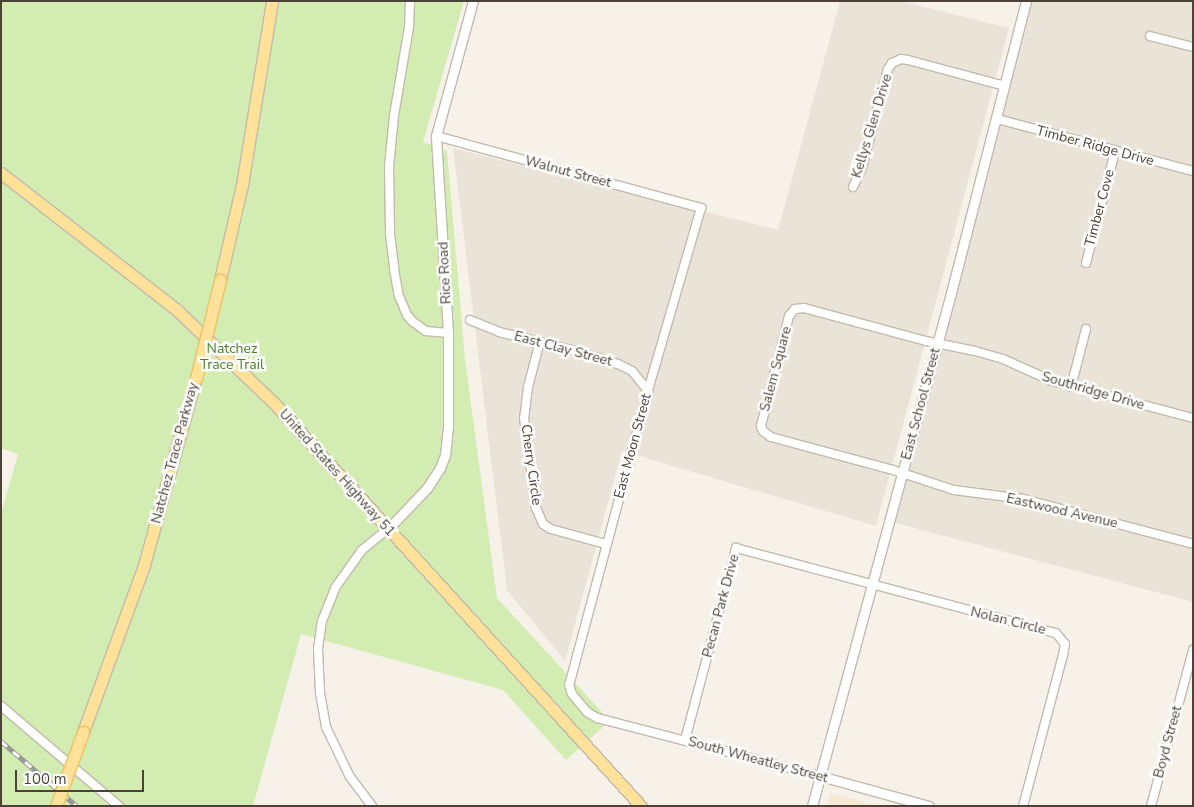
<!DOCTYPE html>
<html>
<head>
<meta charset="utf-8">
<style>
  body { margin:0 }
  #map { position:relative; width:1194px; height:807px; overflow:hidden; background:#f6f2ea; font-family:"Nunito Sans",sans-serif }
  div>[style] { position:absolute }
  .residential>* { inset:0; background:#eae4d8 }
  .commercial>* { inset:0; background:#f8e9d4 }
  .green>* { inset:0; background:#d2ecb1 }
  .roads { filter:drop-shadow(1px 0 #c2baab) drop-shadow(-1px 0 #c2baab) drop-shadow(0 1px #c2baab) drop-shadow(0 -1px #c2baab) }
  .minor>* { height:8px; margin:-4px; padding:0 4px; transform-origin:4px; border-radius:4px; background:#fff }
  .tertiary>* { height:9px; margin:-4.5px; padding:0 4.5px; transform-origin:4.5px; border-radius:4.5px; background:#fff }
  .primary>* { height:11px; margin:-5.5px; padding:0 5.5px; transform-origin:5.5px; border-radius:5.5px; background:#ffe19a }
  .rail>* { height:4.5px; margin-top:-2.25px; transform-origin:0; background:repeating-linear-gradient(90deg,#fff 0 8px,#999 0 16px); box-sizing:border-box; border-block:1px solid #999 }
  .bridges { filter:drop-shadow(1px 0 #ecc162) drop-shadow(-1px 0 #ecc162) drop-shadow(0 1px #ecc162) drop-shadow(0 -1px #ecc162) }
  .primary-bridge>* { height:11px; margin:-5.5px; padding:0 5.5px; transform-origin:5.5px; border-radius:5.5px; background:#ffe19a }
  span { translate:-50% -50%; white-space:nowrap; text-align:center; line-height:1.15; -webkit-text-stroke:5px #fff; paint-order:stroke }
  .street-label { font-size:14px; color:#4b4337 }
  .park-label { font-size:14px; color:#498125 }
  .frame { position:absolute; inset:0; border:2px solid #4b4337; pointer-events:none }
  .scale { position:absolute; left:15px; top:770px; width:129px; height:22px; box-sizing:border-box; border:2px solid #4b4337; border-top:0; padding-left:6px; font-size:15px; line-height:18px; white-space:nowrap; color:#4b4337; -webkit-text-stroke:4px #fff; paint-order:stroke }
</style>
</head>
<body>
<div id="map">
  <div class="residential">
    <div style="clip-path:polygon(840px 1px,900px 1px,1009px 28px,876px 526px,622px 451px,565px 661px,507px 590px,453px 148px,778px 230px)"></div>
    <div style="clip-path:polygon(1028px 1px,1193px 1px,1193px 602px,892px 522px)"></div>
  </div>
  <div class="commercial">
    <div style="clip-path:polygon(831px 793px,879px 806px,827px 806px)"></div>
  </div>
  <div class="green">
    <div style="clip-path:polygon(1px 1px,464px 1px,423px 142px,447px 151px,465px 359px,497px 598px,610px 721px,566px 760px,503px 690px,301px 634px,253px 806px,1px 806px,1px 514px,18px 454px,1px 448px)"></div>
  </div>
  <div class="roads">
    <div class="minor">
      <div style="left:410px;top:1px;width:26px;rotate:92deg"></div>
      <div style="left:409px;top:27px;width:90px;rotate:99.6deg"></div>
      <div style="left:394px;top:116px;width:51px;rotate:95.6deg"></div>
      <div style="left:389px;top:167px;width:67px;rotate:89.1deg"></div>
      <div style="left:390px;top:234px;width:35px;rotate:83deg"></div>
      <div style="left:394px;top:269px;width:27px;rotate:80deg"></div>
      <div style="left:399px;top:296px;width:21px;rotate:67deg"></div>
      <div style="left:407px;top:315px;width:8px;rotate:50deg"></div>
      <div style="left:412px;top:321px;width:17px;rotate:36deg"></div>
      <div style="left:426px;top:331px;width:22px;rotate:5deg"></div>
      <div style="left:1150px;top:36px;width:44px;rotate:14.3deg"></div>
      <div style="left:997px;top:119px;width:203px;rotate:14.9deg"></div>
      <div style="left:436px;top:136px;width:275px;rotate:15.2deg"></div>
      <div style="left:701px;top:208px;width:191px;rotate:106.2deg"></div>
      <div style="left:648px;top:391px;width:304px;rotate:105deg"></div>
      <div style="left:569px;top:685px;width:9px;rotate:72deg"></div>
      <div style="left:572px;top:694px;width:23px;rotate:50deg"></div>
      <div style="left:587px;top:712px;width:12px;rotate:31deg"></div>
      <div style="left:597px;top:718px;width:230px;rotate:14.6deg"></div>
      <div style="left:853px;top:187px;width:21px;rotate:-65deg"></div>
      <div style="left:862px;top:168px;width:102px;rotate:-75.3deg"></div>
      <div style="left:888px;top:69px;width:7px;rotate:-56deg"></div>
      <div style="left:892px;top:63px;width:10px;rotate:-24deg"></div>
      <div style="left:901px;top:59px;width:7px;rotate:8deg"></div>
      <div style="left:908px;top:60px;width:100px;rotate:15deg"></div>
      <div style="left:1086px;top:263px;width:115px;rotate:-75.4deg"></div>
      <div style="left:470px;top:320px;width:31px;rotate:22deg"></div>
      <div style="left:499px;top:332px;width:88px;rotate:13.9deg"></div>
      <div style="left:584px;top:353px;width:36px;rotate:18deg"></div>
      <div style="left:618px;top:364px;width:16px;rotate:27deg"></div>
      <div style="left:632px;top:371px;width:26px;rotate:51deg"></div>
      <div style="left:540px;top:341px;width:48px;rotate:104.6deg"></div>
      <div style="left:528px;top:387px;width:31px;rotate:97deg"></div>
      <div style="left:524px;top:418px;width:91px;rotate:82.4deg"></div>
      <div style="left:536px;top:508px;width:17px;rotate:66deg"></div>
      <div style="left:543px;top:524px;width:9px;rotate:32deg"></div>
      <div style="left:551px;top:529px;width:57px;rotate:15.3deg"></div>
      <div style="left:1071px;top:387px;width:60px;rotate:-75.5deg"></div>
      <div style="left:1193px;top:418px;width:146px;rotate:-165.3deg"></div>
      <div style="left:1052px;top:381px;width:54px;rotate:-155.8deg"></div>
      <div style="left:1003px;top:359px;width:29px;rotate:-164deg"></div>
      <div style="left:975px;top:351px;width:50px;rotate:-168.5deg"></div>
      <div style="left:926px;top:341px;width:126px;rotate:-164.9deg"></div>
      <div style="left:804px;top:308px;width:9px;rotate:174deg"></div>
      <div style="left:795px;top:309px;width:9px;rotate:131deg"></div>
      <div style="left:789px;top:316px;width:114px;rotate:104.3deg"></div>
      <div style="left:761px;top:426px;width:5px;rotate:68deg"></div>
      <div style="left:763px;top:431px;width:10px;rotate:37deg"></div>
      <div style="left:771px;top:437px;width:126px;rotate:15.1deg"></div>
      <div style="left:893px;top:470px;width:64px;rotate:18.2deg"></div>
      <div style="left:954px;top:490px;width:70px;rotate:7.4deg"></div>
      <div style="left:1023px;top:499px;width:176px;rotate:14.8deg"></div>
      <div style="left:1px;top:706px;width:155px;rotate:40.3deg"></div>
      <div style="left:685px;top:740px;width:199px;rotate:-75.1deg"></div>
      <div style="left:736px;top:548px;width:331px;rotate:14.9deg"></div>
      <div style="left:1056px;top:633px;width:14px;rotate:51deg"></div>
      <div style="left:1065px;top:644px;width:11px;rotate:100deg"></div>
      <div style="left:1063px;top:655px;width:156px;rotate:104.8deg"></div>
      <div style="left:372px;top:806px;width:36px;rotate:-127deg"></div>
      <div style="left:350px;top:777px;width:55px;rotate:-115.6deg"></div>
      <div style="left:326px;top:727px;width:35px;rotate:-100deg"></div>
      <div style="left:320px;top:693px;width:44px;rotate:-92.6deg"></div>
      <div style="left:318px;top:649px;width:28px;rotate:-82deg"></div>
      <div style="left:322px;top:621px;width:35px;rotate:-68deg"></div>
      <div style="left:335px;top:588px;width:47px;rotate:-54.6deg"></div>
      <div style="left:362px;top:550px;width:33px;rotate:-39deg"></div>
      <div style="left:1151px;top:806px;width:162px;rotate:-74.9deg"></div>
    </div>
    <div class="tertiary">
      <div style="left:388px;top:529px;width:57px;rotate:-46.4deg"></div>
      <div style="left:427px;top:488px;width:24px;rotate:-57deg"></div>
      <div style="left:440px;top:468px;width:14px;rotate:-69deg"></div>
      <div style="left:445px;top:455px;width:30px;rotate:-84deg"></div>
      <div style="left:448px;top:425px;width:92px;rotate:-90deg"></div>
      <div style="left:448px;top:333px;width:197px;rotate:-93.5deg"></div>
      <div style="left:436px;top:136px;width:140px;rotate:-74.7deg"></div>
      <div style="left:820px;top:776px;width:113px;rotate:15.4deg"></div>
      <div style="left:812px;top:806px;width:531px;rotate:-74.84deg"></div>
      <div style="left:951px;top:293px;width:301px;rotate:-75.6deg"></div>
    </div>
    <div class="primary">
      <div style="left:1px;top:173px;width:224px;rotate:37.9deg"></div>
      <div style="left:178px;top:311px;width:133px;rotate:43.8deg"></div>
      <div style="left:274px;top:403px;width:545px;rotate:47.68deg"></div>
      <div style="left:220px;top:280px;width:98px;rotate:-77deg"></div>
      <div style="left:242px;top:185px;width:186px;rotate:-80.7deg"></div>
      <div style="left:83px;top:732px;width:178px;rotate:-69.9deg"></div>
      <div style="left:144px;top:565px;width:194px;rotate:-74.5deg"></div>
    </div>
  </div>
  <div class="rail">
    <div style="left:1px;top:741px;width:100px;rotate:40.5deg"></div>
  </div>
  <div class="bridges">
    <div class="primary-bridge">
      <div style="left:196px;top:378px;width:101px;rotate:-76.2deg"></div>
      <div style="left:56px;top:806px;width:79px;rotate:-70deg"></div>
    </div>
  </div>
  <div class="street-label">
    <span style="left:872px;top:126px;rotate:-73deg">Kellys Glen Drive</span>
    <span style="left:1095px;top:146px;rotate:15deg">Timber Ridge Drive</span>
    <span style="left:568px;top:172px;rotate:15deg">Walnut Street</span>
    <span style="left:1100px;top:208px;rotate:-75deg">Timber Cove</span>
    <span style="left:445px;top:273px;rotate:-93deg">Rice Road</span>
    <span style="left:563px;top:349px;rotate:15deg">East Clay Street</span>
    <span style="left:776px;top:369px;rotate:-75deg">Salem Square</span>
    <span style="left:1093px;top:391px;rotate:16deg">Southridge Drive</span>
    <span style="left:921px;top:404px;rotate:-75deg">East School Street</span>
    <span style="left:633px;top:446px;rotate:-75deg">East Moon Street</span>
    <span style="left:175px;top:453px;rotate:-75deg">Natchez Trace Parkway</span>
    <span style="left:531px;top:465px;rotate:82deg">Cherry Circle</span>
    <span style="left:337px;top:473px;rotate:48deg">United States Highway 51</span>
    <span style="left:1062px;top:511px;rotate:13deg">Eastwood Avenue</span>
    <span style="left:721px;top:606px;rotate:-75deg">Pecan Park Drive</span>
    <span style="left:1008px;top:621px;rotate:14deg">Nolan Circle</span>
    <span style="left:1168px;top:742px;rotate:-75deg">Boyd Street</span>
    <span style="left:758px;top:760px;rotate:15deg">South Wheatley Street</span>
  </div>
  <div class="park-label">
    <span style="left:232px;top:357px">Natchez<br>Trace Trail</span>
  </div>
  <div class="frame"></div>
  <div class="scale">100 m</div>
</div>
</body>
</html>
